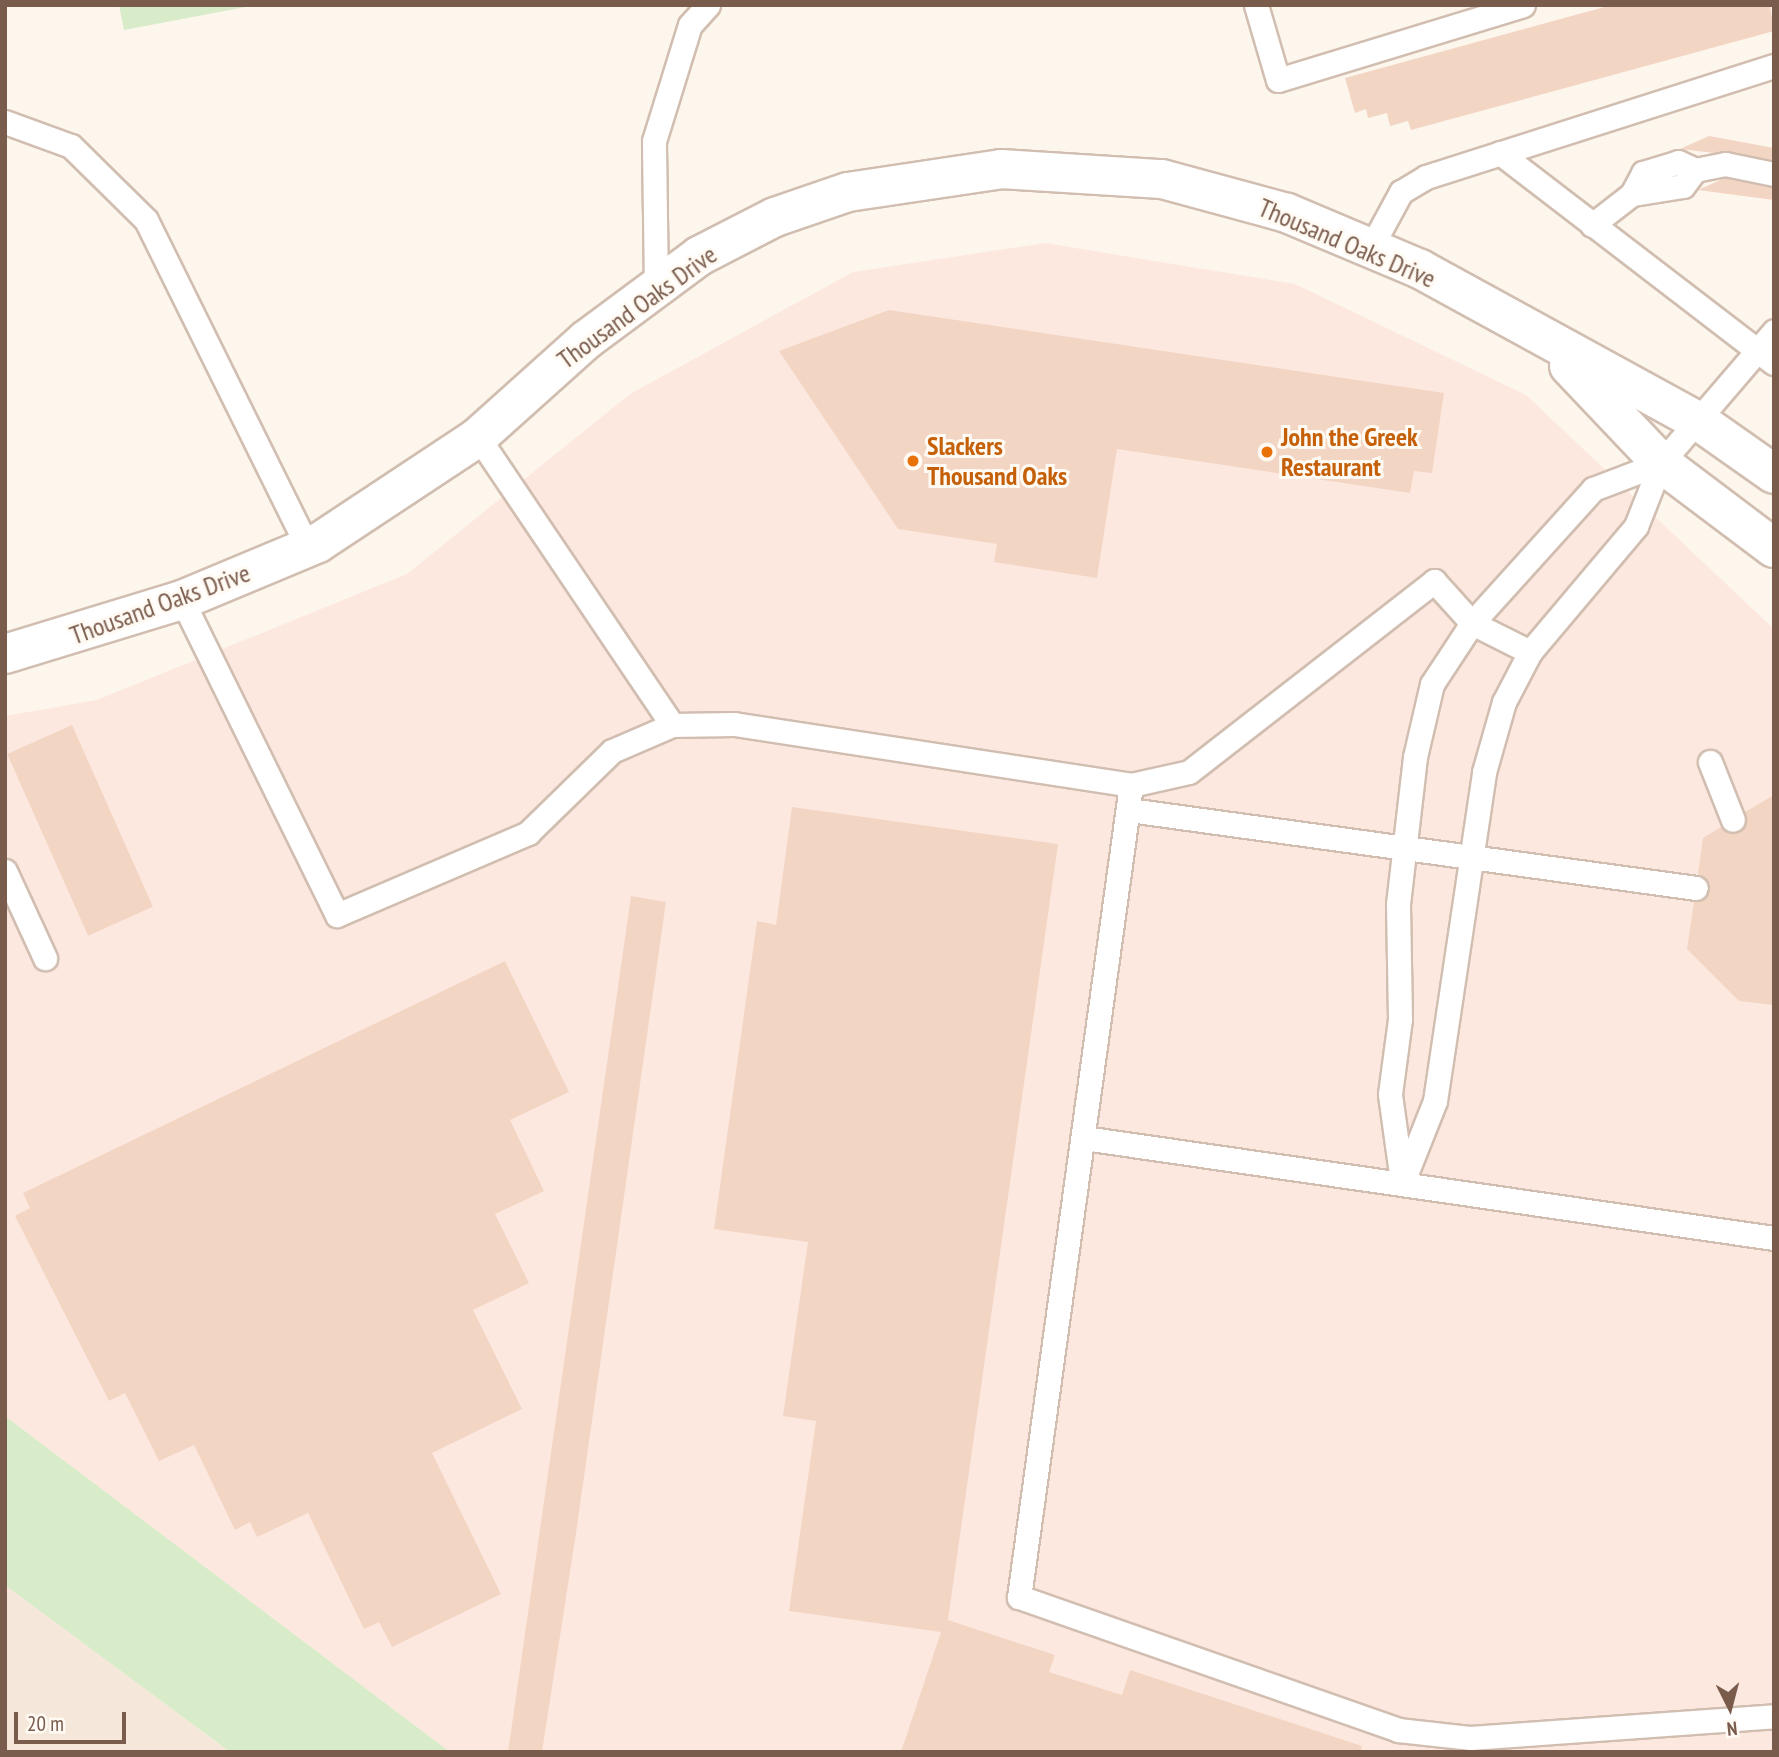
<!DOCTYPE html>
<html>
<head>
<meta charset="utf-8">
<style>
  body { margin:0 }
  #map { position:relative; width:1779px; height:1757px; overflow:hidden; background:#fdf6ec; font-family:"PT Sans Narrow",sans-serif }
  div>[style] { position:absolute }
  .residential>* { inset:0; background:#f5e8da }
  .commercial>* { inset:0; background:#fde8e0 }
  .green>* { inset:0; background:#d8ecc9 }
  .building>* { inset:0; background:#f3d5c3; transform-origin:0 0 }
  .roads { filter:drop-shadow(2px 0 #d1beb0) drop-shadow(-2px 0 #d1beb0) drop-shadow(0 2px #d1beb0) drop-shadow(0 -2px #d1beb0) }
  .service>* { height:23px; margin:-11.5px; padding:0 11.5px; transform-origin:11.5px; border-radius:11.5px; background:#fff }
  .secondary>* { height:38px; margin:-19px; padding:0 19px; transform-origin:19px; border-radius:19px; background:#fff }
  .dots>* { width:19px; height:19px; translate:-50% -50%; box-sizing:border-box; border:4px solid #fffaf3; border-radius:50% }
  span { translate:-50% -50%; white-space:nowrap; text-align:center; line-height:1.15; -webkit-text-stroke:6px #fffaf3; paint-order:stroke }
  .street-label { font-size:26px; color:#7a5c4d }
  .food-label { font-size:26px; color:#c56008; font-weight:700 }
  .left { translate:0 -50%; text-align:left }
  .frame { position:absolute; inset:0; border:7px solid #7a5c4d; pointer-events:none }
  .north { position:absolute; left:1695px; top:1673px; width:70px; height:70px; -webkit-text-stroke:5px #fffaf3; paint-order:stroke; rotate:174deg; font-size:19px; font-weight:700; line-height:28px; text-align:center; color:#7a5c4d }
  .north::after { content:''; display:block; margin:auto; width:24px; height:32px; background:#7a5c4d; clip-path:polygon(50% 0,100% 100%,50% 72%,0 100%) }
  .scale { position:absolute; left:14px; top:1712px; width:112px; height:32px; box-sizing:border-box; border:4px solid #7a5c4d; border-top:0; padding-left:9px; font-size:21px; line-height:24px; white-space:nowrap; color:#7a5c4d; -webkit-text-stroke:5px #fffaf3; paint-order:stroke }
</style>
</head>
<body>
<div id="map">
  <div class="residential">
    <div style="clip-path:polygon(5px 1585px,230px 1752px,5px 1752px)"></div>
  </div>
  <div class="commercial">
    <div style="clip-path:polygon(1045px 243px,1295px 284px,1526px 395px,1774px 629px,1774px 1752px,450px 1752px,5px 1416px,5px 716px,97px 700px,407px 574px,630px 394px,853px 272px)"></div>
  </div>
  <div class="green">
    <div style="clip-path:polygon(119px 5px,256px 5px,124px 30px)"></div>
    <div style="clip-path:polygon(5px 1416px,450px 1752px,230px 1752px,5px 1585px)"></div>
  </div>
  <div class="building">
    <div style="clip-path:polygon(1612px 5px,1770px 5px,1774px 31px,1411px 130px,1408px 121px,1390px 126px,1387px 113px,1368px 118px,1366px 109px,1355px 113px,1345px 78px)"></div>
    <div style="clip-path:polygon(1709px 136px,1774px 148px,1774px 160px,1680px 149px)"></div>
    <div style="clip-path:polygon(1725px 178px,1774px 188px,1774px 200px,1698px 190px)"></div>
    <div style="clip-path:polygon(889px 310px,1444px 393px,1432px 473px,1414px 471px,1410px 493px,1117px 449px,1097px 578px,994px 562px,997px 544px,898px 529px,779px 351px)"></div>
    <div style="left:72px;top:725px;width:199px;height:71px;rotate:66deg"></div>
    <div style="clip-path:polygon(1774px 795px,1774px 1005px,1739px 1001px,1687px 949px,1694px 902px,1710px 889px,1698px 874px,1703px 838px,1721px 827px,1739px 833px,1745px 812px)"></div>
    <div style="clip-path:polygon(792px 807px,1058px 844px,948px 1620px,1055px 1655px,1049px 1672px,1122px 1695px,1130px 1670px,1362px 1746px,1361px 1752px,901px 1752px,941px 1632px,789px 1611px,816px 1421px,783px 1416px,808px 1242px,714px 1229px,757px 921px,776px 925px)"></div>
    <div style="clip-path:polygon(631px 896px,666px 902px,576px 1533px,542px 1752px,508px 1752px)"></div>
    <div style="clip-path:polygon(505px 961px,569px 1092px,510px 1120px,544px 1191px,495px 1214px,529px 1283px,473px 1310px,522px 1409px,432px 1453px,501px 1594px,392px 1647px,379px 1622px,364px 1629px,308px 1513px,257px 1537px,250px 1522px,235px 1530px,194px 1445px,159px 1461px,125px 1393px,109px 1401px,15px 1216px,30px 1208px,23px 1193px)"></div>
  </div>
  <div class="roads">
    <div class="service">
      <div style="left:1256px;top:5px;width:78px;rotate:73.7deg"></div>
      <div style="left:1278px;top:80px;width:256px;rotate:-17deg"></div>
      <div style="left:5px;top:122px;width:70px;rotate:20deg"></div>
      <div style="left:71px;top:146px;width:105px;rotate:44.6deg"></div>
      <div style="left:146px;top:220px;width:366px;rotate:63.7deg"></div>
      <div style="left:1500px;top:153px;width:345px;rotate:37.5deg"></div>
      <div style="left:1695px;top:170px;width:31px;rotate:-11deg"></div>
      <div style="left:1725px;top:164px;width:50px;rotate:11.5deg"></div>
      <div style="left:1592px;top:225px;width:51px;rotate:-37.8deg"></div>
      <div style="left:1632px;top:194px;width:24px;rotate:-62deg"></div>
      <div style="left:1643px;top:173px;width:37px;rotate:-17deg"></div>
      <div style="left:1678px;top:162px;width:19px;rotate:25deg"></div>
      <div style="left:1695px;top:170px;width:20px;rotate:127deg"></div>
      <div style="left:1683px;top:186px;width:52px;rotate:171.1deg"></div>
      <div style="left:1370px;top:249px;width:65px;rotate:-61.5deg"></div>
      <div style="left:1401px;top:192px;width:29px;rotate:-31deg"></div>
      <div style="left:1426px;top:177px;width:365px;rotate:-17.7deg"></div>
      <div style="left:656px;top:288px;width:147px;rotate:-90.8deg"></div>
      <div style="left:654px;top:141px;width:121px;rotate:-72.8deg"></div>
      <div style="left:690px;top:25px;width:27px;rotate:-48deg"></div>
      <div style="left:478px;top:437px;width:347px;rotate:56deg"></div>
      <div style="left:182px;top:600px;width:351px;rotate:63.8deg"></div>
      <div style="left:337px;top:915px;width:208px;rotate:-23.2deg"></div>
      <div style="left:528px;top:833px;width:117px;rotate:-44.3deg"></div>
      <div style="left:612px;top:751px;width:65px;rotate:-23.4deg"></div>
      <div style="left:672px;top:725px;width:62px;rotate:-0.9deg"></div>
      <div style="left:734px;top:724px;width:402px;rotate:8.7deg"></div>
      <div style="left:1131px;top:785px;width:59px;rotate:-12.6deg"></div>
      <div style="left:1189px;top:772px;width:311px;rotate:-37.9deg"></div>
      <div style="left:1434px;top:581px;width:57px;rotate:47.9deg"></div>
      <div style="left:1472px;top:623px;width:65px;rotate:26.6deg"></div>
      <div style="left:1710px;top:762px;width:62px;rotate:68.4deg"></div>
      <div style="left:1131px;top:785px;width:820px;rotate:97.85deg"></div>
      <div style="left:1019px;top:1597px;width:402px;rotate:19.3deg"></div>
      <div style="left:1398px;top:1730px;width:72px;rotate:6.3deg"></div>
      <div style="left:1470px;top:1738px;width:305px;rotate:-4.1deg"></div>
      <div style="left:1129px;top:810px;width:572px;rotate:7.83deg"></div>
      <div style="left:5px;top:871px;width:96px;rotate:65.3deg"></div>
      <div style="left:1084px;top:1138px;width:697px;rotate:8.25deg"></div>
      <div style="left:1402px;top:1181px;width:88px;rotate:-97.9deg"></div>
      <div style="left:1390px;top:1094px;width:76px;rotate:-82.4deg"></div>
      <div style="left:1400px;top:1019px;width:115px;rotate:-91deg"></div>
      <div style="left:1398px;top:904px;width:148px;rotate:-83.4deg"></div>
      <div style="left:1415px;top:757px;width:75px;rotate:-76.9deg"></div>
      <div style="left:1432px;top:684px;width:73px;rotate:-56.7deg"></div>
      <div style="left:1472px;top:623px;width:181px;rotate:-47.9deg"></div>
      <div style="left:1593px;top:489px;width:73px;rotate:-20.9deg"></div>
      <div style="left:1402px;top:1184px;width:89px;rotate:-68.3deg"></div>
      <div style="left:1435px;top:1101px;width:333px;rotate:-81.5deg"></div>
      <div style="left:1484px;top:772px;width:73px;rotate:-74.1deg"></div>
      <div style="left:1504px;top:702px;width:56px;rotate:-62.5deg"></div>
      <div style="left:1530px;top:652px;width:165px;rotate:-49.9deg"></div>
      <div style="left:1636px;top:526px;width:68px;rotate:-68.4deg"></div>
      <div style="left:1661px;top:463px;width:174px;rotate:-49.4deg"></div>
    </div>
    <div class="secondary">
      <div style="left:1569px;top:366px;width:134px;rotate:46.5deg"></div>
      <div style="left:1661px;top:463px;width:141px;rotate:37deg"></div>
      <div style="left:5px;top:654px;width:185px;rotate:-17deg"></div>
      <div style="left:182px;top:600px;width:147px;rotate:-22.7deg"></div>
      <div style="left:318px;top:543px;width:192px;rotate:-33.5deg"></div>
      <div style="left:478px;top:437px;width:145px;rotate:-41.9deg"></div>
      <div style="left:586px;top:340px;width:141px;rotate:-36.6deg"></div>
      <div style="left:699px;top:256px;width:85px;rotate:-27.2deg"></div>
      <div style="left:775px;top:217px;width:77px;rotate:-18.9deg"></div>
      <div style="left:848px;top:192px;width:155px;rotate:-8.5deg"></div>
      <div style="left:1001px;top:169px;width:161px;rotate:3.6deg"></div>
      <div style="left:1162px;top:179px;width:130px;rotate:15.2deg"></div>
      <div style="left:1287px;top:213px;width:144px;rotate:22.8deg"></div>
      <div style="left:1420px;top:269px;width:319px;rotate:28.7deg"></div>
      <div style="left:1700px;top:422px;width:90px;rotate:35.1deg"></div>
    </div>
  </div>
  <div class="dots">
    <div style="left:1267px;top:452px;background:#e8710a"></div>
    <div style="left:913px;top:461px;background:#e8710a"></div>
  </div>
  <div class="street-label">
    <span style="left:1347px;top:243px;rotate:23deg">Thousand Oaks Drive</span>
    <span style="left:637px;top:307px;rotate:-36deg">Thousand Oaks Drive</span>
    <span style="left:160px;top:604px;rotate:-20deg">Thousand Oaks Drive</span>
  </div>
  <div class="food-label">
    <span class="left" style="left:1281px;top:452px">John the Greek<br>Restaurant</span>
    <span class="left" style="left:927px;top:461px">Slackers<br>Thousand Oaks</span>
  </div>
  <div class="frame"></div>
  <div class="north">N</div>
  <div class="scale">20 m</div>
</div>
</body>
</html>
